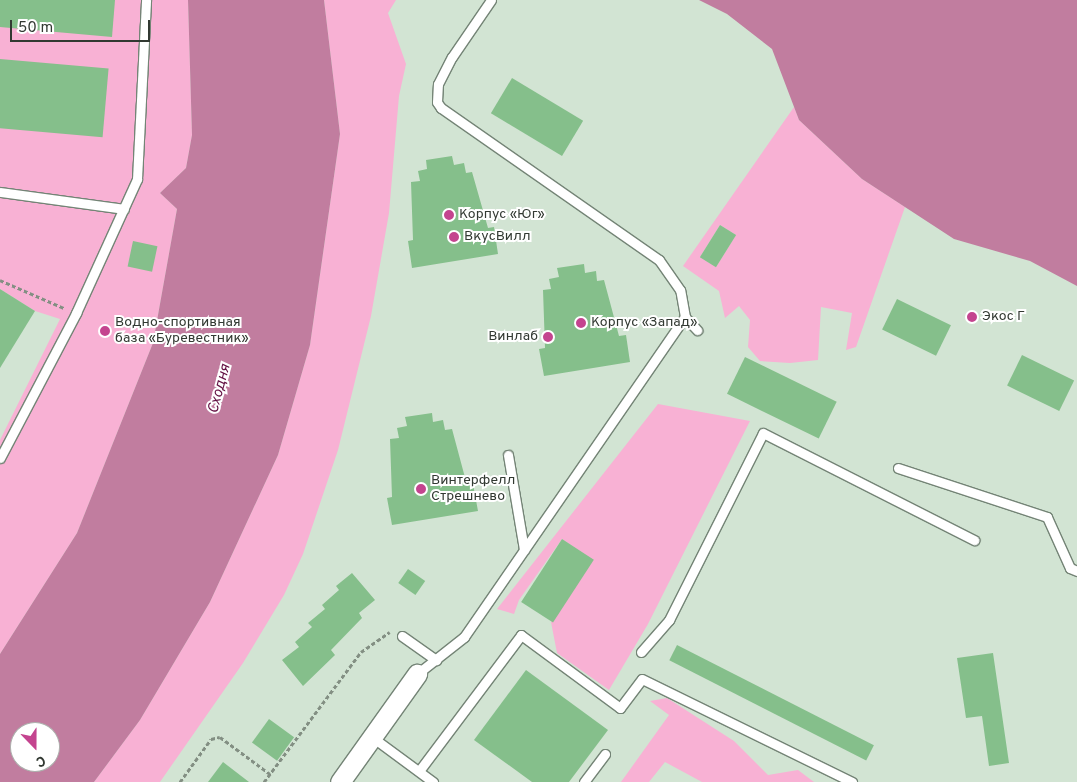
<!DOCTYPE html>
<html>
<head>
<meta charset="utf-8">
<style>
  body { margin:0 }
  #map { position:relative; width:1077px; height:782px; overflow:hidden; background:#d2e4d3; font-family:Overpass,sans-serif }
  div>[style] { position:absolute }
  .green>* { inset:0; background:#f8b1d4 }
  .water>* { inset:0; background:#c17d9f }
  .building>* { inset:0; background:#85bf8b; transform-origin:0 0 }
  .path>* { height:3px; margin-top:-1.5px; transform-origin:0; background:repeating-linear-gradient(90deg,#838f83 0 4px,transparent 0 6.5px) }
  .roads { filter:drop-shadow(1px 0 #748476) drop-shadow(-1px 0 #748476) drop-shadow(0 1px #748476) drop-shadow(0 -1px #748476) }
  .lane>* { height:9px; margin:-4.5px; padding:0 4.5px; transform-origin:4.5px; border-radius:4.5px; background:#fff }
  .street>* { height:19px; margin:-9.5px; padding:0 9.5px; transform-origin:9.5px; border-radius:9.5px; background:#fff }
  .dots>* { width:14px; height:14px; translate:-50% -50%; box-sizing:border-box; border:2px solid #fff; border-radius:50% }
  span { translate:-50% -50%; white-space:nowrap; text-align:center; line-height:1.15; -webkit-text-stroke:4px #fff; paint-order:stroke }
  .poi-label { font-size:14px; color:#323932 }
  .left { translate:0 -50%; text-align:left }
  .right { translate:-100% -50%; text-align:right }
  .water-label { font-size:15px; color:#641244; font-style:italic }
  .north { position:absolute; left:10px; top:722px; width:50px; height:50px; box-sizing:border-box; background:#fff; border:1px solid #adb0ad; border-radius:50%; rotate:158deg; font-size:14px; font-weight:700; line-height:20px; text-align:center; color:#323932 }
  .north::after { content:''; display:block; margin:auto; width:18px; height:22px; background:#c4448f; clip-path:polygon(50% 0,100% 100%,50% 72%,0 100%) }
  .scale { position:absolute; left:10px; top:20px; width:140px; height:22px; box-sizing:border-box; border:2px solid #323932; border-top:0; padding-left:6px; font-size:15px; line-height:18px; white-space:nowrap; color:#323932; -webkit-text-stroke:4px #fff; paint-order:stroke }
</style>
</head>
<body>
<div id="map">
  <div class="green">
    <div style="clip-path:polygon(0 0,188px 0,192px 135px,186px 168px,160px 193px,177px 209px,153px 343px,77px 533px,0 654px,0 440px,60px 319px,35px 311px,0 289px)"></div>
    <div style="clip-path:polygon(324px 0,396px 0,388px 13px,406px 64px,399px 96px,389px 213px,371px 316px,338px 450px,303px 554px,284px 595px,243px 663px,160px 782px,94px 782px,140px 720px,210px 602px,278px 455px,310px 345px,340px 134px)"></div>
    <div style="clip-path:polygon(evenodd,794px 107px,799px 120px,862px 179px,905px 207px,856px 347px,846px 350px,852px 313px,821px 307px,818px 360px,790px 363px,760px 361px,748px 347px,750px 320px,739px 306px,725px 318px,719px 291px,683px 266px,794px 107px,720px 225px,736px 235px,716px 267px,700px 257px,720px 225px)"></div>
    <div style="clip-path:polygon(658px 404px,750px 421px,648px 624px,609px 690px,557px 653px,551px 622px,593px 560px,562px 539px,519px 600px,514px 614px,497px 609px)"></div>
    <div style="clip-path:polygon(667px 698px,734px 741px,768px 775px,798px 770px,814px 782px,702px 782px,665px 762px,649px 782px,621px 782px,669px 715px,650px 701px)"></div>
  </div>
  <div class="water">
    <div style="clip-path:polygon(evenodd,188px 0,324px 0,340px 134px,310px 345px,278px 455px,210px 602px,140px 720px,94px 782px,0 782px,0 654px,77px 533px,153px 343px,177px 209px,160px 193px,186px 168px,192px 135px,188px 0,20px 732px,50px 732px,50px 762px,20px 762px,20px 732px)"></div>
    <div style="clip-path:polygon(699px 0,1077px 0,1077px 286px,1030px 261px,954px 239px,862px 179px,799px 120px,772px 49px,727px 14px)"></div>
  </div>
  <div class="building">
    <div style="clip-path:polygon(0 0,115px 0,112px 37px,0 27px)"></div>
    <div style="left:0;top:59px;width:109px;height:69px;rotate:5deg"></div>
    <div style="left:512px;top:78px;width:83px;height:41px;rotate:31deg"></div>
    <div style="clip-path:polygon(452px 156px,454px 165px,464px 163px,466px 173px,472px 172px,488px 228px,494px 227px,498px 254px,412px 268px,408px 241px,413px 240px,411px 182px,420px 181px,418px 171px,427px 169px,426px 160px)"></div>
    <div style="left:720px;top:225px;width:19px;height:38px;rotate:32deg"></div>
    <div style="left:133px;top:241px;width:25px;height:26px;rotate:12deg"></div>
    <div style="clip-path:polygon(584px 264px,585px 273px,596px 271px,597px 281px,604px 280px,619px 336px,626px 335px,630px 362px,544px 376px,539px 349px,545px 348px,543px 290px,551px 289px,549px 279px,559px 277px,557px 268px)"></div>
    <div style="clip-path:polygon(0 289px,35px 311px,0 368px)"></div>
    <div style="left:897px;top:299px;width:60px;height:34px;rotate:26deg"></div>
    <div style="left:1022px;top:355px;width:58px;height:34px;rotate:26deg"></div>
    <div style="left:745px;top:357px;width:102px;height:41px;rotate:26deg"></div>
    <div style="clip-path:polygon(432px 413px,433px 422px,443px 420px,445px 430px,452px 429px,467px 485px,473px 484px,478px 511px,392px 525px,387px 498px,392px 497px,390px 439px,399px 438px,397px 428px,407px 426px,405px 417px)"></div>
    <div style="left:562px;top:539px;width:38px;height:75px;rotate:33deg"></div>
    <div style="left:408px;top:569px;width:21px;height:17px;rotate:35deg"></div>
    <div style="clip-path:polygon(352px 573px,375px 600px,359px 613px,362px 618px,331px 650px,335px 655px,303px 686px,282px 660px,299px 647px,295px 642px,312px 627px,308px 623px,325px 609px,322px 605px,339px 590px,336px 586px)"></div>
    <div style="left:677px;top:645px;width:221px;height:17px;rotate:27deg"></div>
    <div style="clip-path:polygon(993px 653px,1009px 763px,989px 766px,982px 716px,966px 718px,957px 658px)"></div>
    <div style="clip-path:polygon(526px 670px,608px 730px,569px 782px,532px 782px,474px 740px)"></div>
    <div style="left:269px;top:719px;width:31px;height:29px;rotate:36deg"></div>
    <div style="clip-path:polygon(223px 762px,249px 782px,208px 782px)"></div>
  </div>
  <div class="path">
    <div style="left:0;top:280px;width:70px;rotate:23.6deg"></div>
    <div style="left:180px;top:782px;width:53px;rotate:-54.2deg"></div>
    <div style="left:211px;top:739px;width:9px;rotate:-13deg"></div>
    <div style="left:220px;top:737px;width:62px;rotate:36.5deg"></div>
    <div style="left:264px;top:782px;width:162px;rotate:-53.3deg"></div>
    <div style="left:361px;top:652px;width:35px;rotate:-35deg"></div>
  </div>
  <div class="roads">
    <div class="lane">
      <div style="left:0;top:192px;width:125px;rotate:7.8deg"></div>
      <div style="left:685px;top:317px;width:18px;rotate:47deg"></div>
      <div style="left:508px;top:455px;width:96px;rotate:80.4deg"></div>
      <div style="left:0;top:458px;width:164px;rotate:-62.3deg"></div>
      <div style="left:76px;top:313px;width:147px;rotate:-65.5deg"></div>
      <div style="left:137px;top:179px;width:179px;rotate:-87.1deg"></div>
      <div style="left:898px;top:468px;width:157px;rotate:18.2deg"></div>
      <div style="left:1047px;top:517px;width:56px;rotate:65.7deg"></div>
      <div style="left:1070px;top:568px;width:8px;rotate:23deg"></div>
      <div style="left:402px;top:636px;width:42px;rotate:35.2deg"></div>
      <div style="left:641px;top:652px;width:43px;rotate:-48.8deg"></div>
      <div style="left:669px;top:620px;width:209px;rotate:-63.3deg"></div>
      <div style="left:763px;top:433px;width:237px;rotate:26.9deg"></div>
      <div style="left:417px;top:674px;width:60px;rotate:-38.2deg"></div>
      <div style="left:464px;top:637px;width:389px;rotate:-55.4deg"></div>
      <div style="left:685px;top:317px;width:27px;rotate:-100deg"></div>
      <div style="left:680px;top:290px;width:37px;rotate:-125deg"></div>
      <div style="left:659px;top:260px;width:266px;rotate:-145.1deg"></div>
      <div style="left:441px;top:108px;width:7px;rotate:-124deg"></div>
      <div style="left:437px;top:102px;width:18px;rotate:-87deg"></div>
      <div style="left:438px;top:84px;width:30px;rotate:-63deg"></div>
      <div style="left:452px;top:57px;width:69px;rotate:-55.6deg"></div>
      <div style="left:372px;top:737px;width:76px;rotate:36.4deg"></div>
      <div style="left:419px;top:771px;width:170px;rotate:-53.1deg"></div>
      <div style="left:521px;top:635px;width:123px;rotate:36.4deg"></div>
      <div style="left:620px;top:708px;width:36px;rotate:-53deg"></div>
      <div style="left:642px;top:679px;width:234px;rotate:26.1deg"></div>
      <div style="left:584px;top:782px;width:35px;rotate:-53deg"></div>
    </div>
    <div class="street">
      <div style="left:340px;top:782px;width:133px;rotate:-54.5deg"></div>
    </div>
  </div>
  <div class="dots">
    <div style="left:449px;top:215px;background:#c4448f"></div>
    <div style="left:454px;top:237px;background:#c4448f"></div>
    <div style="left:972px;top:317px;background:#c4448f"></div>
    <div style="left:581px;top:323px;background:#c4448f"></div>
    <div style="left:105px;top:331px;background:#c4448f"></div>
    <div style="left:548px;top:337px;background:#c4448f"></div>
    <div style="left:421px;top:489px;background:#c4448f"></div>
  </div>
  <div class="poi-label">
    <span class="left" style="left:459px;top:215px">Корпус «Юг»</span>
    <span class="left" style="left:464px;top:237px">ВкусВилл</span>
    <span class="left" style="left:982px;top:317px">Экос Г</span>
    <span class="left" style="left:115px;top:331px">Водно-спортивная<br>база «Буревестник»</span>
    <span class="left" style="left:591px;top:323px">Корпус «Запад»</span>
    <span class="right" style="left:538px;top:337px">Винлаб</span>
    <span class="left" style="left:431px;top:489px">Винтерфелл<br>Стрешнево</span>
  </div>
  <div class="water-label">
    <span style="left:220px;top:389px;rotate:-75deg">Сходня</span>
  </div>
  <div class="north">С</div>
  <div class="scale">50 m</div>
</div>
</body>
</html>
